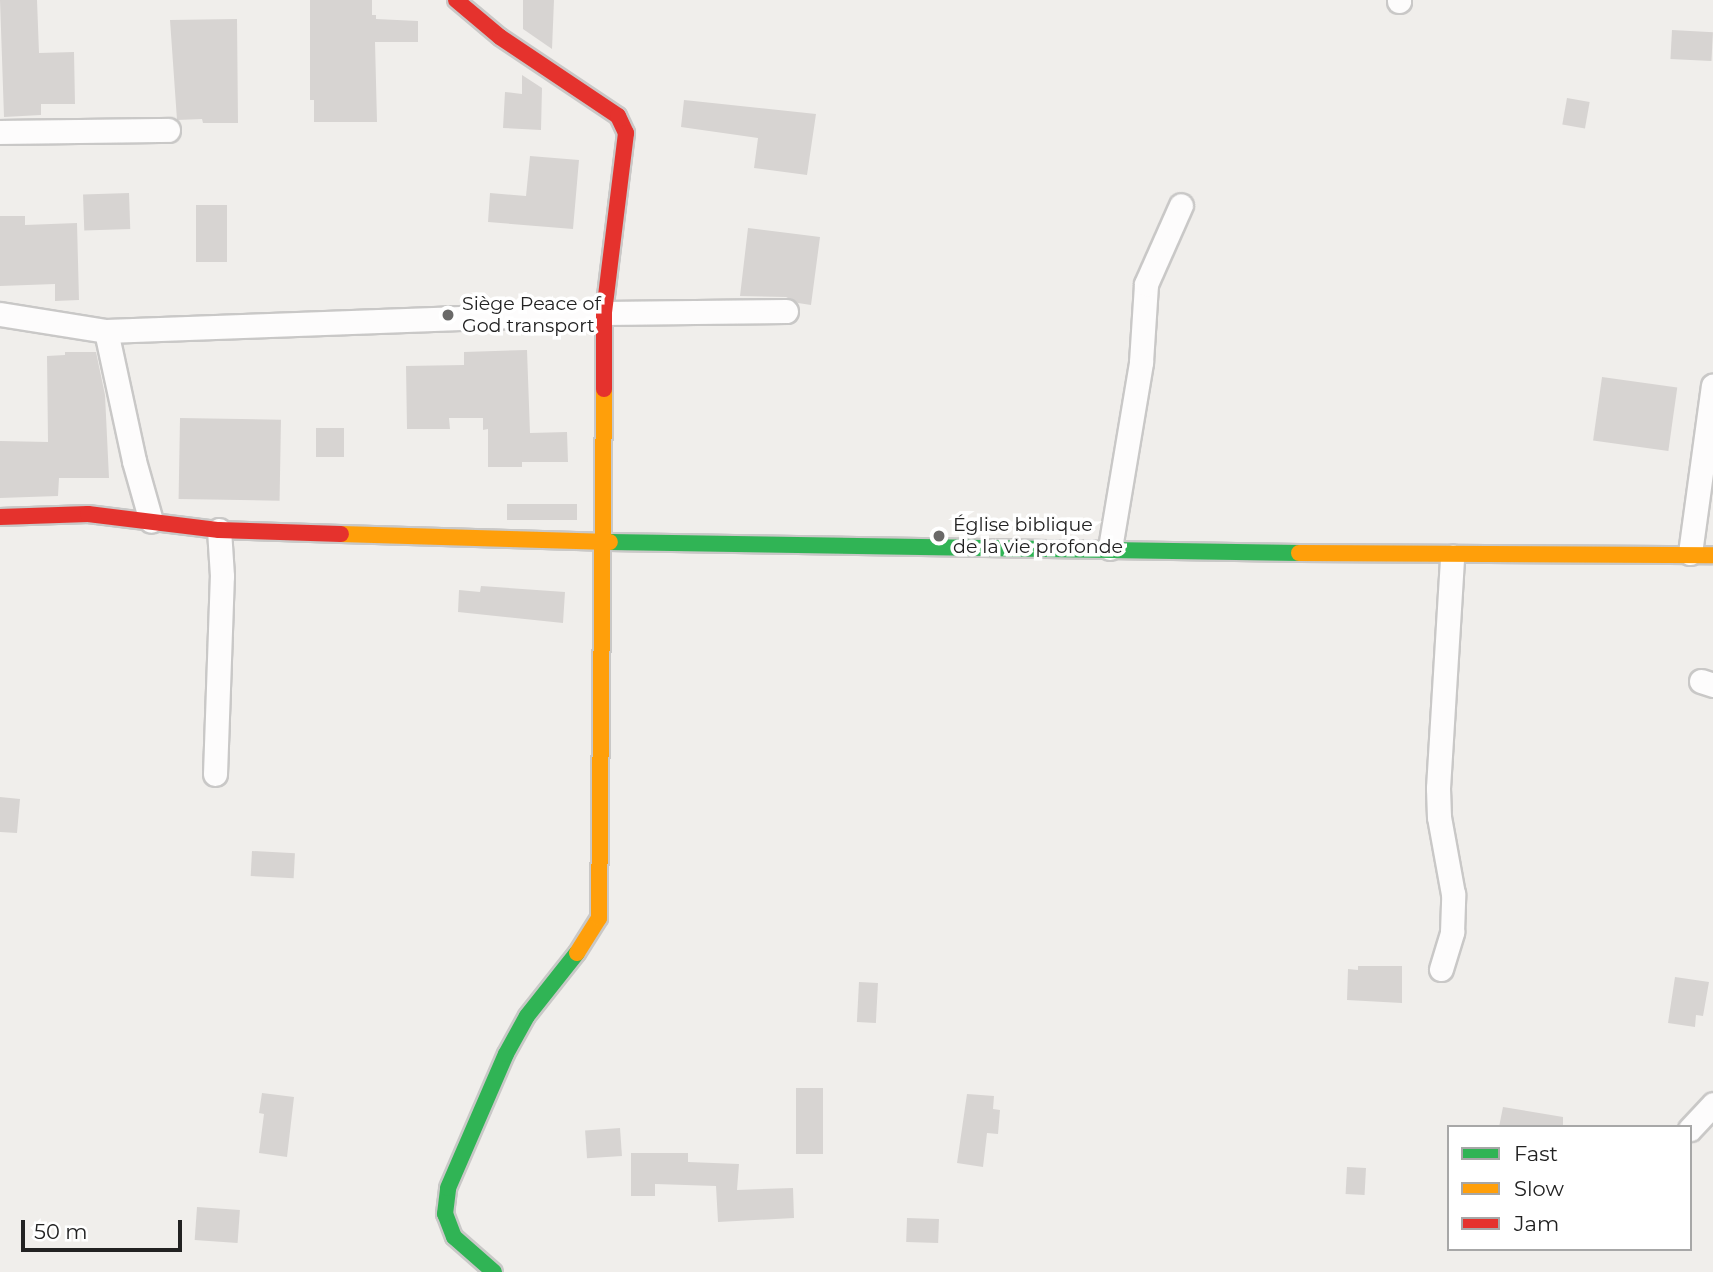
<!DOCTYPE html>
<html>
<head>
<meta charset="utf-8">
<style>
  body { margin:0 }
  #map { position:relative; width:1713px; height:1272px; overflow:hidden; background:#f0eeeb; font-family:Montserrat,sans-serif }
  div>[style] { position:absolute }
  .building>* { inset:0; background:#d7d4d2; transform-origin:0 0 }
  .roads { filter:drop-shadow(2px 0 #c9c8c7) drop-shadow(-2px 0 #c9c8c7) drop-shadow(0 2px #c9c8c7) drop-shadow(0 -2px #c9c8c7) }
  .street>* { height:23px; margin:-11.5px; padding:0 11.5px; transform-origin:11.5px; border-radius:11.5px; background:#fdfcfc }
  .fast>* { height:16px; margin:-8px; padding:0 8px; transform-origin:8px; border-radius:8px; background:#30b455 }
  .slow>* { height:16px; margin:-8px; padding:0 8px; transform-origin:8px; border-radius:8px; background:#ff9f0a }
  .jam>* { height:16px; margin:-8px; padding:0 8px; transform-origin:8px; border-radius:8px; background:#e5322d }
  .dots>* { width:19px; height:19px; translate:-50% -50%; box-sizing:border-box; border:4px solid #fff; border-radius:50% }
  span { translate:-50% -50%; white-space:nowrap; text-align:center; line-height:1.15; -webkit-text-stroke:7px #fff; paint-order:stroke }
  .poi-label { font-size:19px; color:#222 }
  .left { translate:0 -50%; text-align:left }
  .legend { position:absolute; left:1447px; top:1125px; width:245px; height:126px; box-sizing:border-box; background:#fff; border:2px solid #a7a7a7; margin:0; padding:9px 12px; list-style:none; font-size:21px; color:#222 }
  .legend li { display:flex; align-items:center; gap:14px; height:35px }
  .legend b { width:35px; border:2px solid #a7a7a7 }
  .scale { position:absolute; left:21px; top:1220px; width:161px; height:32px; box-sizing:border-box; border:4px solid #222; border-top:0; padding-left:9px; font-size:21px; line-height:24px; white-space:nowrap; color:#222; -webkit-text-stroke:5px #fff; paint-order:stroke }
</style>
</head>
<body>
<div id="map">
  <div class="building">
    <div style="clip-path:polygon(0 0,37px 0,39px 53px,74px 52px,75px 104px,41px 104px,41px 115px,4px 117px)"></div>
    <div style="clip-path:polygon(310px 0,372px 0,372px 15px,376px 15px,376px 19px,418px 21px,418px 42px,375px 42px,377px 122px,314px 122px,314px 100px,310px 100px)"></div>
    <div style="clip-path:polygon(523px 0,554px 0,552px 49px,523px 29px)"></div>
    <div style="clip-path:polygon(237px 19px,238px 123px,203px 123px,202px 119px,177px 120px,170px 20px)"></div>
    <div style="left:1672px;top:30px;width:41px;height:29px;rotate:3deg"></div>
    <div style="clip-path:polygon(522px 75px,542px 88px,541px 130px,503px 128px,505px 92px,522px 94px)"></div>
    <div style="left:1567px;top:98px;width:23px;height:27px;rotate:10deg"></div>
    <div style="clip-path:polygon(684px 100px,816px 114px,807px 175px,754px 168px,758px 138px,681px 127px)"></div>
    <div style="clip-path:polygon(530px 156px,579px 160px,573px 229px,488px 222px,490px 193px,526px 196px)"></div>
    <div style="left:129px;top:193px;width:36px;height:46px;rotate:88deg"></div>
    <div style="left:196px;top:205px;width:31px;height:57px"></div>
    <div style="clip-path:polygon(0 216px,25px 216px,25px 225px,77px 223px,79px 300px,55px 301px,55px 284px,0 286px)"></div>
    <div style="clip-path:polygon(748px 228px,820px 237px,811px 305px,798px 303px,786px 297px,740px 296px)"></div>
    <div style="clip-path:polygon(527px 350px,530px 433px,567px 432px,568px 462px,522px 462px,522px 467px,488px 467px,488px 429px,483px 430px,483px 418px,449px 418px,450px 429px,407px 429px,406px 366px,464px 365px,464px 352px)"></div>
    <div style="clip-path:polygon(65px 352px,96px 352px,105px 395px,109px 478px,59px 478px,58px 496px,0 498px,0 441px,48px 442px,47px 356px,65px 355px)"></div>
    <div style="left:1602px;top:377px;width:76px;height:64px;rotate:8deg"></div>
    <div style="left:180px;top:418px;width:101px;height:81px;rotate:1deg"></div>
    <div style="left:316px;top:428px;width:28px;height:29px"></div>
    <div style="left:507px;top:504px;width:70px;height:16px"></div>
    <div style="clip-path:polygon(481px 586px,565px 592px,563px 623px,458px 612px,459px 590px,480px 592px)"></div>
    <div style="clip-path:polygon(0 797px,20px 799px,17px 833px,0 832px)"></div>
    <div style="left:252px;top:851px;width:43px;height:25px;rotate:3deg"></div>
    <div style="clip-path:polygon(1358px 966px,1402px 966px,1402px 1003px,1347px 1000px,1348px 969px,1358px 970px)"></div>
    <div style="clip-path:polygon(1675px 977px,1709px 982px,1703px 1016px,1696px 1015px,1695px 1027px,1668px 1023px)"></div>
    <div style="left:859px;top:982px;width:19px;height:40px;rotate:3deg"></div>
    <div style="left:796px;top:1088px;width:27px;height:66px"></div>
    <div style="clip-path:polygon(262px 1093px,294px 1097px,287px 1157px,259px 1153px,264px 1114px,259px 1113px)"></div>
    <div style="clip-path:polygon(967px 1094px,994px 1096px,993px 1109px,1000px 1110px,998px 1134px,987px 1133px,983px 1167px,957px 1163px)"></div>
    <div style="clip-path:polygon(1503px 1107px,1563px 1117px,1563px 1127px,1499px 1127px)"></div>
    <div style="left:620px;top:1128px;width:28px;height:35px;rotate:86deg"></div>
    <div style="clip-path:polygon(631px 1153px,688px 1153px,688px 1162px,739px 1164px,737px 1190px,793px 1188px,794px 1218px,718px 1222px,716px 1186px,655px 1184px,655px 1196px,631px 1196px)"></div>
    <div style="left:1347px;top:1167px;width:19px;height:27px;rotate:3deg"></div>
    <div style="left:197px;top:1207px;width:43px;height:33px;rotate:4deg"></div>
    <div style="left:907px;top:1218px;width:32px;height:24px;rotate:2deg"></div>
  </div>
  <div class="roads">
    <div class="street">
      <div style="left:1399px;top:1px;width:1px;rotate:-90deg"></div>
      <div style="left:0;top:132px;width:168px;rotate:-0.7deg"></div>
      <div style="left:0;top:314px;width:107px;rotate:9.1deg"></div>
      <div style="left:106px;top:331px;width:133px;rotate:77.8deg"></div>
      <div style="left:134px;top:461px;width:62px;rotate:74.2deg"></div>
      <div style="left:106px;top:331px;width:498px;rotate:-2.1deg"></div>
      <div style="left:604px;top:313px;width:182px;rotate:-0.6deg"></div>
      <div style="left:1110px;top:548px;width:189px;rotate:-80.5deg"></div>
      <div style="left:1141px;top:362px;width:78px;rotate:-86.3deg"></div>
      <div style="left:1146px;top:284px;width:86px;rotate:-66.1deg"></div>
      <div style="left:1690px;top:553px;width:169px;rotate:-82.2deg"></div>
      <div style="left:1701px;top:681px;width:13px;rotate:18deg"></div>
      <div style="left:215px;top:774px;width:198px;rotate:-88deg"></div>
      <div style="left:222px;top:576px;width:46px;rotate:-93.7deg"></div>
      <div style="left:1441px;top:969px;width:39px;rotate:-73deg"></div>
      <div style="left:1452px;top:932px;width:38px;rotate:-88deg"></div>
      <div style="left:1453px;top:894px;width:78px;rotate:-100.3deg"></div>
      <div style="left:1439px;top:817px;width:29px;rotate:-92deg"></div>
      <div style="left:1438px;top:788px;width:232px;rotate:-86.5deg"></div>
      <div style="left:1690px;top:1129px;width:34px;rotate:-47deg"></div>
    </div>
    <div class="fast">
      <div style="left:610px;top:542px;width:689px;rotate:0.91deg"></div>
      <div style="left:494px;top:1272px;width:53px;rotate:-138.8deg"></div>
      <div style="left:454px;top:1237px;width:25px;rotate:-111deg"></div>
      <div style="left:445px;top:1214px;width:26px;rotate:-83deg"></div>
      <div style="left:448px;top:1188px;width:146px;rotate:-66.6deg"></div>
      <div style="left:506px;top:1054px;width:43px;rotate:-61.1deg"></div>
      <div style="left:527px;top:1016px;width:80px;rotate:-51.6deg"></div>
    </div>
    <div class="slow">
      <div style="left:341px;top:534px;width:269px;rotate:1.7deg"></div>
      <div style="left:1299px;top:553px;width:414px;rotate:0.3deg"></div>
      <div style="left:577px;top:953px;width:41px;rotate:-57.8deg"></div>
      <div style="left:599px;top:918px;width:529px;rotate:-89.46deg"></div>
    </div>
    <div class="jam">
      <div style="left:456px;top:0;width:57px;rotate:40.1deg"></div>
      <div style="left:500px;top:37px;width:142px;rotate:33.8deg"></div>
      <div style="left:618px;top:116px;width:19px;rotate:65deg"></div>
      <div style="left:626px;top:133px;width:181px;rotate:97deg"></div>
      <div style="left:604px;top:313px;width:76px;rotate:90deg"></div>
      <div style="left:0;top:517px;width:88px;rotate:-2deg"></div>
      <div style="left:88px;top:514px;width:132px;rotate:7deg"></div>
      <div style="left:219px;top:530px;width:122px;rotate:1.9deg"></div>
    </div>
  </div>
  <div class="dots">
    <div style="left:448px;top:315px;background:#6a6968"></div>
    <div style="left:939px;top:536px;background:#6a6968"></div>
  </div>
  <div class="poi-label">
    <span class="left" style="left:462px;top:315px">Siège Peace of<br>God transport</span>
    <span class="left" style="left:953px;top:536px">Église biblique<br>de la vie profonde</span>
  </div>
  <ul class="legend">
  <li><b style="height:9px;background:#30b455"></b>Fast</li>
  <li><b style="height:9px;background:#ff9f0a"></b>Slow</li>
  <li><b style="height:9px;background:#e5322d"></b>Jam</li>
  </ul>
  <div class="scale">50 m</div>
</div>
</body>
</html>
